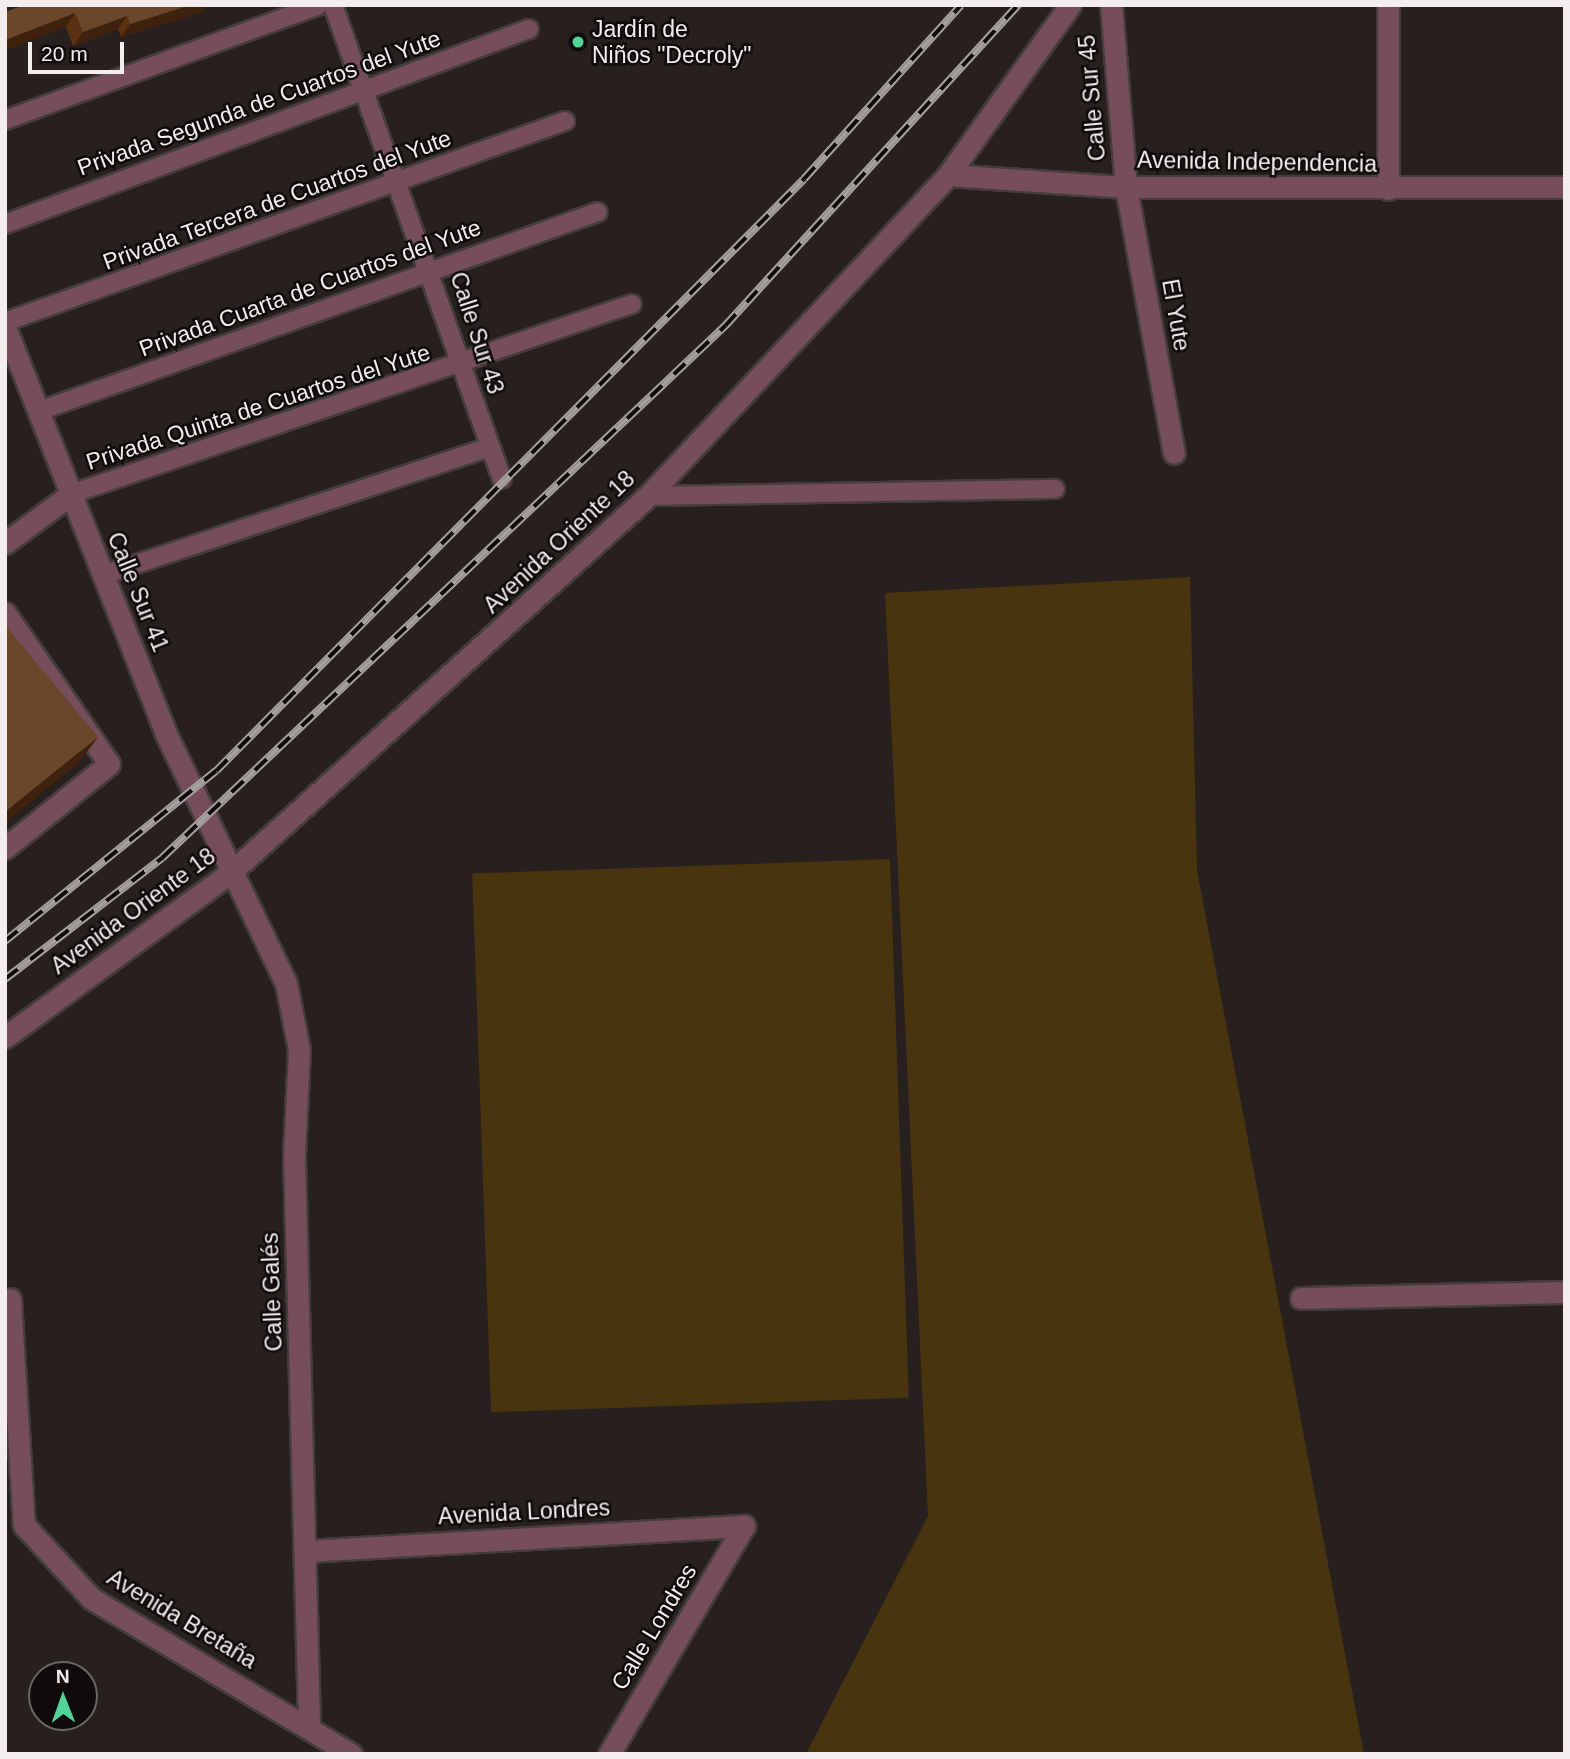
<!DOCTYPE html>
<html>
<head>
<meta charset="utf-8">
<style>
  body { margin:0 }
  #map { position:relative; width:1570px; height:1759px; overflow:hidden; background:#28201f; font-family:Helvetica,sans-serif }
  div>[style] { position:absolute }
  .green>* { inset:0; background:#48340e; transform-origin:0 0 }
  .roads { filter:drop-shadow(2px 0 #443d3c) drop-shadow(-2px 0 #443d3c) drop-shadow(0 2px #443d3c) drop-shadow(0 -2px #443d3c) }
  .lane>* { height:18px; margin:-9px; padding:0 9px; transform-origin:9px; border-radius:9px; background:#764d5a }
  .street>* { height:21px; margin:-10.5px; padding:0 10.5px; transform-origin:10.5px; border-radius:10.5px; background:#764d5a }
  .rail>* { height:8px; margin-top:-4px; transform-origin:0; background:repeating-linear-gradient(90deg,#0e0b0a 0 16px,#a59f9e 0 32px); box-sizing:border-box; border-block:2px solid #a59f9e }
  .wall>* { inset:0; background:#5a3212 }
  .shaded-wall>* { inset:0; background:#3f220e }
  .building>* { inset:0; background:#6a462a }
  .dots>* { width:19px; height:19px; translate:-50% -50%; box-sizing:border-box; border:4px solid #0e0b0a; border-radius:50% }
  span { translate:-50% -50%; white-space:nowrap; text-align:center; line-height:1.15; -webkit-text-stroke:5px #0e0b0a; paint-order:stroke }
  .poi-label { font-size:23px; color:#f3eeed }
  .left { translate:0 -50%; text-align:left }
  .street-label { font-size:23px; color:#f3eeed }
  .frame { position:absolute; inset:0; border:7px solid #f3eeed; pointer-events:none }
  .north { position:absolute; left:28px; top:1661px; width:70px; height:70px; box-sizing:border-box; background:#0e0b0a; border:2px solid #6a6665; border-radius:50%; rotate:359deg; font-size:19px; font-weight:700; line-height:28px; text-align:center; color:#f3eeed }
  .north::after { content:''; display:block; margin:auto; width:24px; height:32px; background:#52d397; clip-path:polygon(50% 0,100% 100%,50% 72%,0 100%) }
  .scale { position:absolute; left:28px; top:42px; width:96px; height:32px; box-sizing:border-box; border:4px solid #f3eeed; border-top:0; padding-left:9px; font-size:21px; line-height:24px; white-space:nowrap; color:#f3eeed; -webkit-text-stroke:5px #0e0b0a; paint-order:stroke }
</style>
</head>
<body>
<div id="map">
  <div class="green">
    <div style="clip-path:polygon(1190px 577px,1197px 870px,1364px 1754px,806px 1754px,928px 1516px,885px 593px)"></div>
    <div style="left:890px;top:859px;width:539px;height:418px;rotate:88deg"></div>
  </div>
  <div class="roads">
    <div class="lane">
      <div style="left:333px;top:5px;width:503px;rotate:70.38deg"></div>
      <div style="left:5px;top:120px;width:334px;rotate:-20.1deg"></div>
      <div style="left:5px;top:224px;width:559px;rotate:-20.41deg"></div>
      <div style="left:5px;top:322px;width:595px;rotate:-19.74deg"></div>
      <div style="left:39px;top:411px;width:593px;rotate:-19.6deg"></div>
      <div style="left:71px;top:494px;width:592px;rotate:-18.71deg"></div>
      <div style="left:648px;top:496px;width:407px;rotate:-1deg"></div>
      <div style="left:103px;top:575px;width:408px;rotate:-18.3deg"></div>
    </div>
    <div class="street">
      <div style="left:1111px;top:5px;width:183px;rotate:85.3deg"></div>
      <div style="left:1126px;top:187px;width:270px;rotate:79.8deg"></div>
      <div style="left:1388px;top:5px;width:184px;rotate:90deg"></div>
      <div style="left:948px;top:175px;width:178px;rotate:3.9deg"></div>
      <div style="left:1126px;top:187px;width:439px"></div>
      <div style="left:5px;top:327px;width:438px;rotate:68.4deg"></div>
      <div style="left:166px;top:734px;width:276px;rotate:64.3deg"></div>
      <div style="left:286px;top:983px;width:68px;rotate:79deg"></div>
      <div style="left:299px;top:1050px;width:107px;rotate:92.7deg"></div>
      <div style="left:294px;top:1157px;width:567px;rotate:88.48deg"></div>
      <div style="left:5px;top:543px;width:82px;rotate:-36.6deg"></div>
      <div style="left:5px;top:613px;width:183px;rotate:55.4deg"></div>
      <div style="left:109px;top:764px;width:134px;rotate:141.1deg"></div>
      <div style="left:5px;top:1037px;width:278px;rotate:-36.1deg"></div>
      <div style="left:230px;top:873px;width:563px;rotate:-42.05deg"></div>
      <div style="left:648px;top:496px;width:439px;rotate:-46.9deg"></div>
      <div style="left:948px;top:175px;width:209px;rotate:-54.3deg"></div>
      <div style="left:1301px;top:1298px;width:264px;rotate:-1.3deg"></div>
      <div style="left:10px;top:1299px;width:226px;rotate:86.5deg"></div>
      <div style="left:24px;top:1525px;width:100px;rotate:47.4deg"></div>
      <div style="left:92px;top:1599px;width:302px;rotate:30.9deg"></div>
      <div style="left:308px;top:1551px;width:437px;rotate:-3.3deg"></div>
      <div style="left:609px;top:1754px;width:265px;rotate:-59.4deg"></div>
    </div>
  </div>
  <div class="rail">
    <div style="left:5px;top:941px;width:271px;rotate:-38.9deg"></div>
    <div style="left:216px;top:771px;width:834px;rotate:-45.19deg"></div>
    <div style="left:804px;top:179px;width:234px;rotate:-47.9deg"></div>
    <div style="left:5px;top:979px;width:198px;rotate:-37.6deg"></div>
    <div style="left:162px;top:858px;width:775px;rotate:-43.38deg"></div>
    <div style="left:725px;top:326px;width:435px;rotate:-47.6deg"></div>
  </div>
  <div class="wall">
    <div style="clip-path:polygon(5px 12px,203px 12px,121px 37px,118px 29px,73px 46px,66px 27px,5px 50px)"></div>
  </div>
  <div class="shaded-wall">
    <div style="clip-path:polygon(191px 5px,208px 5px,203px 12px,121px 37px,130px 24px)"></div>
    <div style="clip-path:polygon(75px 13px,66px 27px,5px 50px,5px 40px)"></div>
    <div style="clip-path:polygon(127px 16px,118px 29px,73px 46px,83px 32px)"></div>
    <div style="clip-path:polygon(98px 737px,79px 763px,5px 823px,5px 812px)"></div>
  </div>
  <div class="building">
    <div style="clip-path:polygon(24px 5px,191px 5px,130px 24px,127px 16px,83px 32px,75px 13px,5px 40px,5px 12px)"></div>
    <div style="clip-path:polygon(5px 340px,8px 348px,5px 350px)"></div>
    <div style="clip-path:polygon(5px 625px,98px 737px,5px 812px)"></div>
  </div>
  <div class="dots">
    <div style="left:578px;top:42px;background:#52d397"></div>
  </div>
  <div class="poi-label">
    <span class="left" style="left:592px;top:42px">Jardín de<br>Niños "Decroly"</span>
  </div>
  <div class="street-label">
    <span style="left:1092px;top:98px;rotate:-95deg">Calle Sur 45</span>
    <span style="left:259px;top:103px;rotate:-20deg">Privada Segunda de Cuartos del Yute</span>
    <span style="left:1257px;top:162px;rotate:1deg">Avenida Independencia</span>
    <span style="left:277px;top:200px;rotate:-20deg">Privada Tercera de Cuartos del Yute</span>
    <span style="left:310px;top:288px;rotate:-20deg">Privada Cuarta de Cuartos del Yute</span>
    <span style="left:1176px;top:315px;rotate:80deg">El Yute</span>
    <span style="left:477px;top:333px;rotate:72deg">Calle Sur 43</span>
    <span style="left:258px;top:407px;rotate:-18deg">Privada Quinta de Cuartos del Yute</span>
    <span style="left:559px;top:542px;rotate:-43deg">Avenida Oriente 18</span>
    <span style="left:138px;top:592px;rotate:68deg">Calle Sur 41</span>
    <span style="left:133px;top:911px;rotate:-36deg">Avenida Oriente 18</span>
    <span style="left:272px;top:1292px;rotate:-92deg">Calle Galés</span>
    <span style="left:524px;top:1512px;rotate:-3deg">Avenida Londres</span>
    <span style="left:182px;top:1619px;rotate:31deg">Avenida Bretaña</span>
    <span style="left:654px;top:1627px;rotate:-59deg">Calle Londres</span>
  </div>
  <div class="frame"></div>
  <div class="north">N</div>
  <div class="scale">20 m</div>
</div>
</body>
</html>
